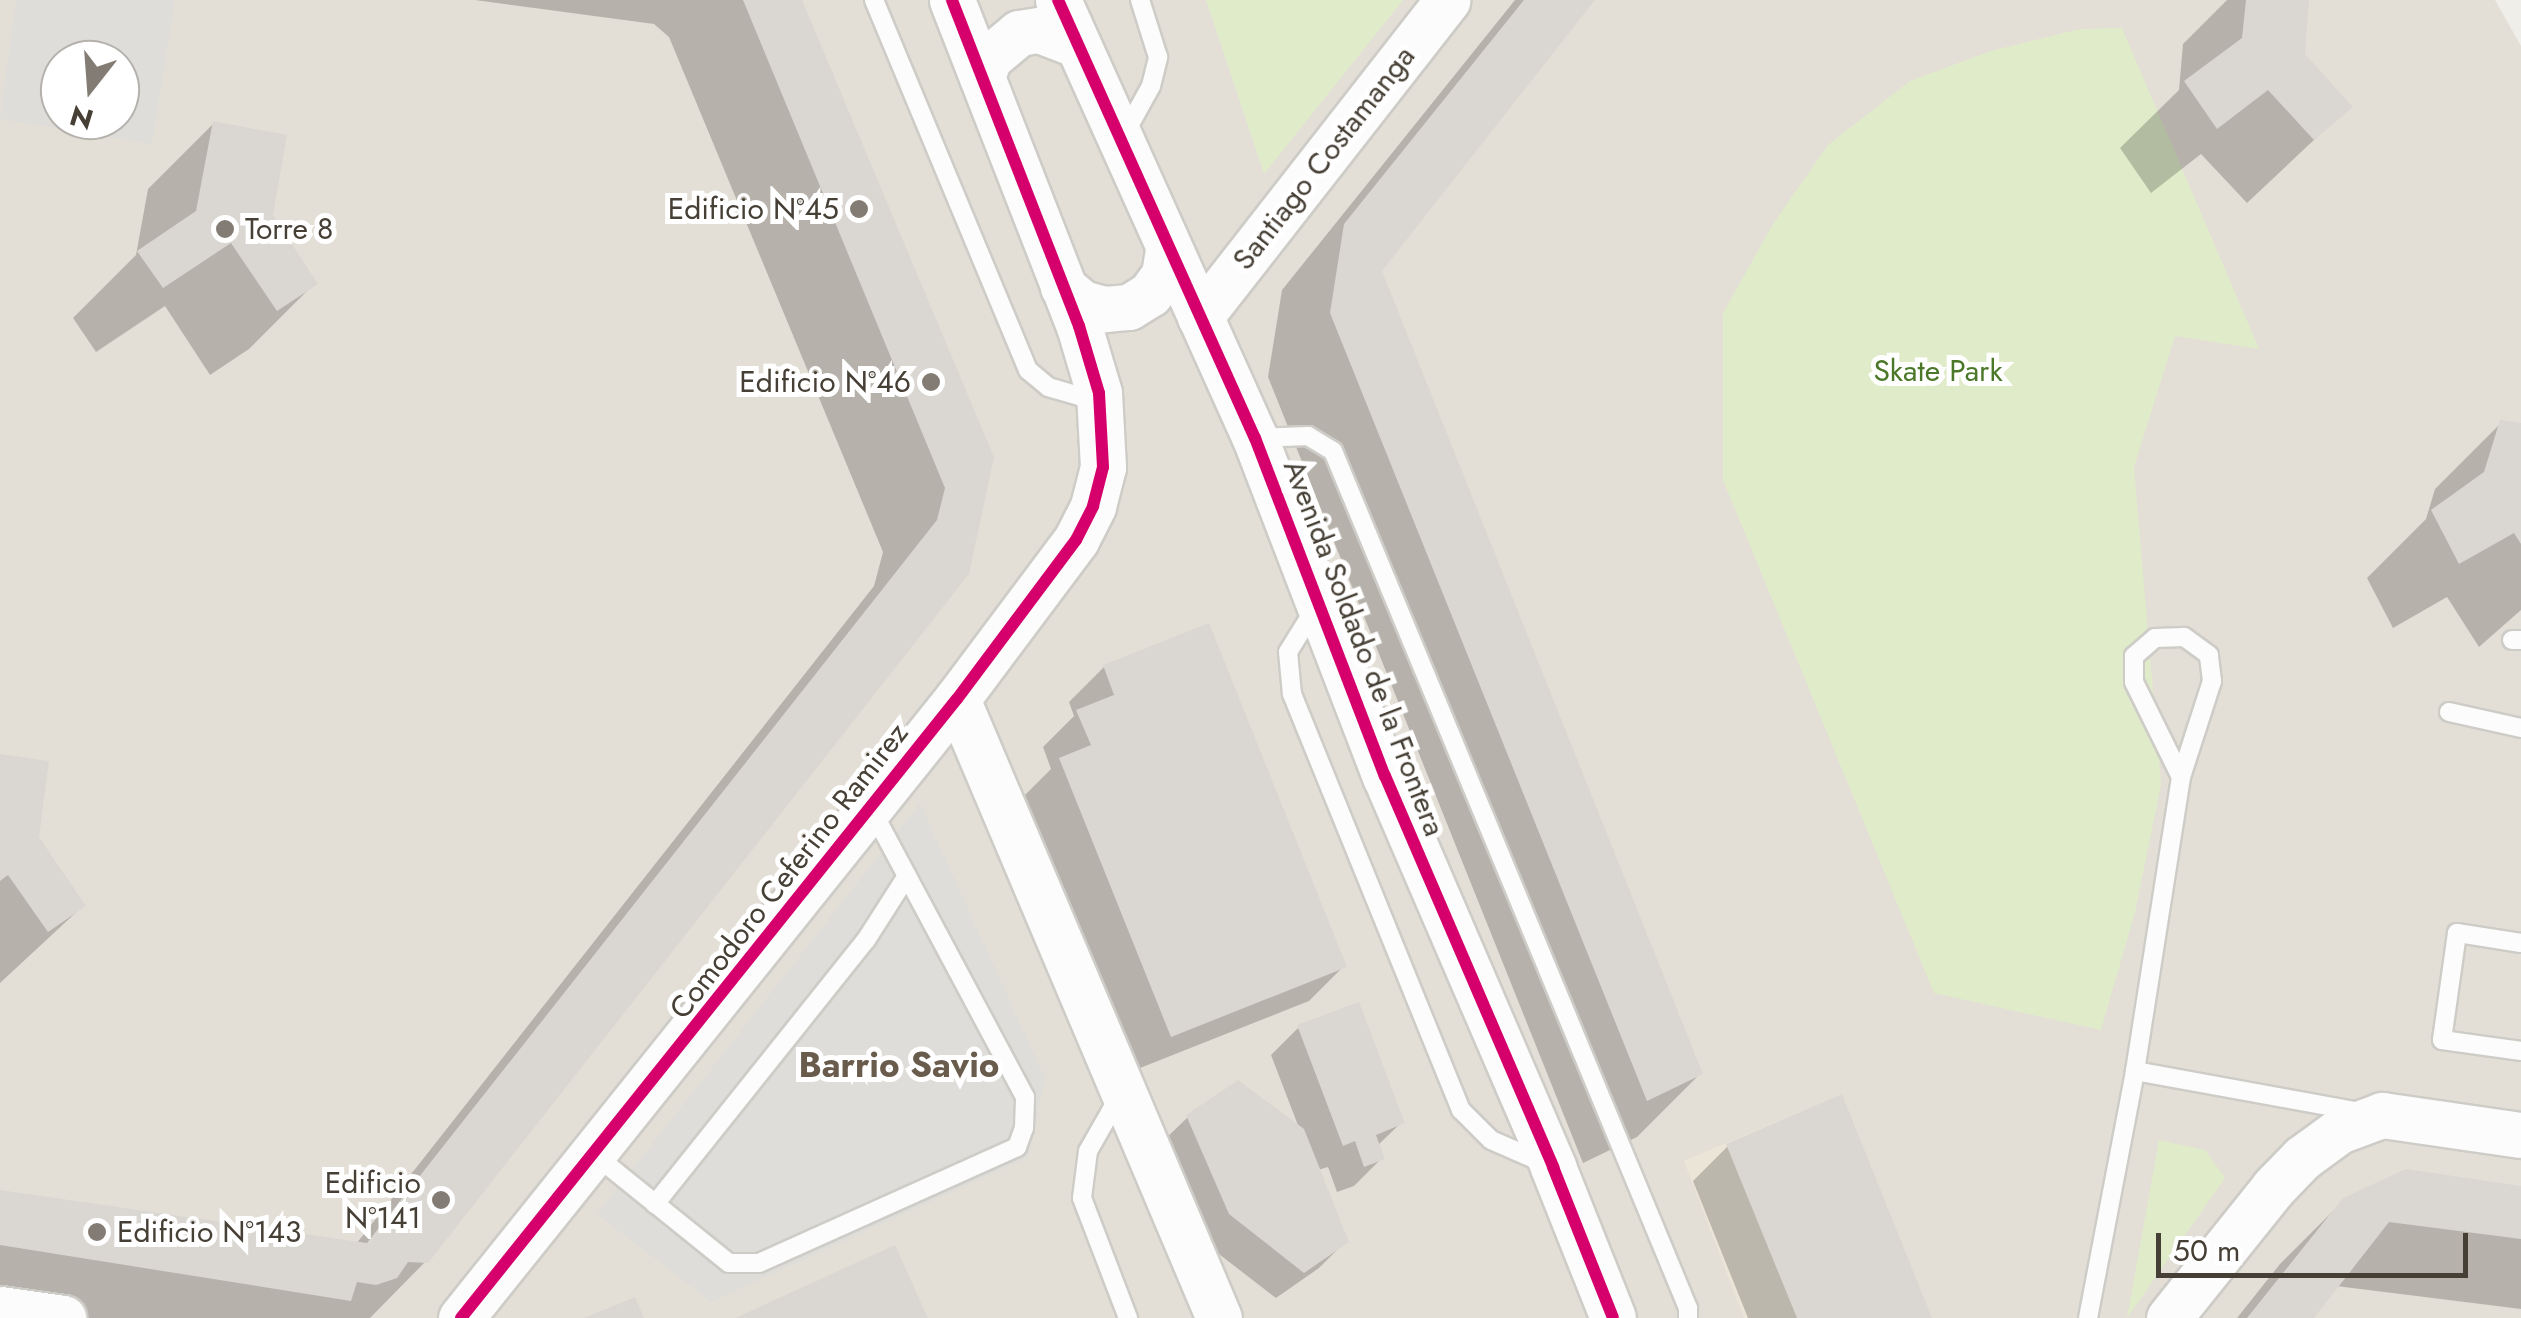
<!DOCTYPE html>
<html>
<head>
<meta charset="utf-8">
<style>
  body { margin:0 }
  #map { position:relative; width:2521px; height:1318px; overflow:hidden; background:#f0eee9; font-family:Jost,sans-serif }
  div>[style] { position:absolute }
  .residential>* { inset:0; background:#e4dfd6 }
  .education>* { inset:0; background:#ebe5d8 }
  .green>* { inset:0; background:#dfebc9 }
  .parking>* { inset:0; background:#dfddd9 }
  .shadow>* { inset:0; background:#0003 }
  .building>* { inset:0; background:#dad7d2 }
  .roads { filter:drop-shadow(2px 0 #ceccc7) drop-shadow(-2px 0 #ceccc7) drop-shadow(0 2px #ceccc7) drop-shadow(0 -2px #ceccc7) }
  .service>* { height:18px; margin:-9px; padding:0 9px; transform-origin:9px; border-radius:9px; background:#fdfcfc }
  .tertiary>* { height:45px; margin:-22.5px; padding:0 22.5px; transform-origin:22.5px; border-radius:22.5px; background:#fdfcfc }
  .cycleway>* { height:12px; margin:-6px; padding:0 6px; transform-origin:6px; border-radius:6px; background:#d6006c }
  .dots>* { width:28px; height:28px; translate:-50% -50%; box-sizing:border-box; border:5px solid #fff; border-radius:50% }
  span { translate:-50% -50%; white-space:nowrap; text-align:center; line-height:1.15; -webkit-text-stroke:10px #fff; paint-order:stroke }
  .street-label { font-size:30px; color:#463f35 }
  .poi-label { font-size:30px; color:#463f35 }
  .right { translate:-100% -50%; text-align:right }
  .left { translate:0 -50%; text-align:left }
  .park-label { font-size:30px; color:#4b7828 }
  .quarter-label { font-size:35px; color:#695c4d; font-weight:700 }
  .north { position:absolute; left:40px; top:40px; width:100px; height:100px; box-sizing:border-box; background:#fff; border:2px solid #b5b2ae; border-radius:50%; rotate:197deg; font-size:28px; font-weight:700; line-height:40px; text-align:center; color:#463f35 }
  .north::after { content:''; display:block; margin:auto; width:35px; height:45px; background:#827c74; clip-path:polygon(50% 0,100% 100%,50% 72%,0 100%) }
  .scale { position:absolute; left:2156px; top:1233px; width:312px; height:45px; box-sizing:border-box; border:5px solid #463f35; border-top:0; padding-left:12px; font-size:30px; line-height:35px; white-space:nowrap; color:#463f35; -webkit-text-stroke:8px #fff; paint-order:stroke }
</style>
</head>
<body>
<div id="map">
  <div class="residential">
    <div style="clip-path:polygon(evenodd,0 0,2495px 0,2521px 46px,2521px 1318px,0 1318px,0 0,60px 60px,120px 60px,120px 120px,60px 120px,60px 60px)"></div>
  </div>
  <div class="education">
    <div style="clip-path:polygon(1842px 1094px,1931px 1318px,1744px 1318px,1684px 1161px)"></div>
  </div>
  <div class="green">
    <div style="clip-path:polygon(1206px 0,1403px 0,1264px 174px)"></div>
    <div style="clip-path:polygon(2122px 28px,2259px 349px,2175px 336px,2134px 467px,2161px 785px,2135px 912px,2101px 1030px,1934px 993px,1723px 480px,1723px 313px,1773px 224px,1828px 145px,1910px 81px,1991px 51px,2080px 29px)"></div>
    <div style="clip-path:polygon(2159px 1140px,2205px 1150px,2225px 1178px,2127px 1318px)"></div>
  </div>
  <div class="parking">
    <div style="clip-path:polygon(evenodd,16px 0,175px 0,152px 144px,0 119px,16px 0,120px 60px,120px 120px,60px 120px,60px 60px,120px 60px)"></div>
    <div style="clip-path:polygon(920px 803px,1045px 1078px,1029px 1157px,711px 1302px,597px 1214px)"></div>
  </div>
  <div class="shadow">
    <div style="clip-path:polygon(475px 0,798px 0,991px 457px,426px 1261px,370px 1318px,0 1318px,0 1192px,356px 1244px,874px 586px,883px 552px,669px 37px,654px 24px)"></div>
    <div style="clip-path:polygon(1515px 0,1592px 0,1379px 271px,1700px 1074px,1637px 1137px,1583px 1163px,1268px 377px,1282px 290px)"></div>
    <div style="clip-path:polygon(2227px 0,2307px 0,2302px 55px,2349px 107px,2247px 203px,2201px 154px,2151px 193px,2120px 148px,2179px 90px,2183px 44px)"></div>
    <div style="clip-path:polygon(214px 123px,315px 283px,249px 349px,210px 375px,165px 306px,96px 352px,73px 318px,136px 255px,148px 189px)"></div>
    <div style="clip-path:polygon(2501px 423px,2521px 425px,2521px 610px,2479px 647px,2447px 597px,2393px 628px,2367px 578px,2426px 519px,2435px 489px)"></div>
    <div style="clip-path:polygon(1104px 667px,1344px 966px,1309px 1001px,1135px 1070px,1025px 795px,1051px 769px,1043px 747px,1074px 716px,1069px 702px)"></div>
    <div style="clip-path:polygon(0 757px,36px 838px,83px 906px,0 983px)"></div>
    <div style="clip-path:polygon(1298px 1028px,1402px 1122px,1377px 1146px,1382px 1158px,1354px 1186px,1337px 1192px,1328px 1167px,1318px 1170px,1346px 1241px,1319px 1268px,1276px 1298px,1202px 1241px,1160px 1144px,1188px 1117px,1299px 1128px,1271px 1055px)"></div>
    <div style="clip-path:polygon(1728px 1146px,1929px 1318px,1748px 1318px,1693px 1181px)"></div>
    <div style="clip-path:polygon(2521px 1188px,2521px 1309px,2336px 1286px,2311px 1318px,2237px 1318px,2280px 1264px,2344px 1200px)"></div>
  </div>
  <div class="building">
    <div style="clip-path:polygon(743px 0,802px 0,994px 457px,969px 574px,428px 1263px,408px 1262px,397px 1278px,376px 1285px,357px 1282px,351px 1301px,0 1245px,0 1190px,367px 1243px,937px 520px,945px 488px)"></div>
    <div style="clip-path:polygon(1524px 0,1595px 0,1382px 271px,1703px 1074px,1647px 1101px,1330px 313px,1344px 224px)"></div>
    <div style="clip-path:polygon(2246px 0,2309px 0,2305px 54px,2353px 107px,2314px 140px,2268px 90px,2217px 129px,2184px 81px,2242px 38px)"></div>
    <div style="clip-path:polygon(213px 121px,287px 135px,273px 215px,318px 284px,277px 311px,231px 243px,163px 288px,137px 251px,196px 211px)"></div>
    <div style="clip-path:polygon(2500px 420px,2521px 423px,2521px 544px,2514px 533px,2459px 564px,2431px 510px,2484px 472px)"></div>
    <div style="clip-path:polygon(1209px 623px,1347px 967px,1171px 1037px,1059px 758px,1091px 745px,1076px 710px,1114px 695px,1103px 665px)"></div>
    <div style="clip-path:polygon(0 754px,49px 761px,39px 837px,86px 906px,48px 932px,8px 875px,0 881px)"></div>
    <div style="clip-path:polygon(1359px 1002px,1405px 1123px,1376px 1135px,1385px 1159px,1364px 1167px,1355px 1141px,1343px 1146px,1297px 1025px)"></div>
    <div style="clip-path:polygon(1238px 1080px,1304px 1129px,1349px 1242px,1304px 1273px,1229px 1214px,1186px 1115px)"></div>
    <div style="clip-path:polygon(1842px 1094px,1932px 1318px,1797px 1318px,1726px 1144px)"></div>
    <div style="clip-path:polygon(2406px 1169px,2521px 1186px,2521px 1239px,2389px 1222px,2314px 1318px,2247px 1318px,2343px 1198px)"></div>
    <div style="clip-path:polygon(895px 1245px,928px 1318px,735px 1318px)"></div>
    <div style="clip-path:polygon(635px 1297px,644px 1318px,584px 1318px)"></div>
  </div>
  <div class="roads">
    <div class="service">
      <div style="left:874px;top:0;width:401px;rotate:67.4deg"></div>
      <div style="left:1028px;top:370px;width:26px;rotate:40deg"></div>
      <div style="left:1048px;top:387px;width:32px;rotate:16deg"></div>
      <div style="left:1079px;top:396px;width:20px;rotate:-9deg"></div>
      <div style="left:1124px;top:135px;width:56px;rotate:-61.1deg"></div>
      <div style="left:1151px;top:86px;width:30px;rotate:-76deg"></div>
      <div style="left:1158px;top:57px;width:60px;rotate:-107.5deg"></div>
      <div style="left:1255px;top:438px;width:53px;rotate:-2.2deg"></div>
      <div style="left:1308px;top:436px;width:29px;rotate:31deg"></div>
      <div style="left:1333px;top:451px;width:928px;rotate:67.5deg"></div>
      <div style="left:1688px;top:1308px;width:10px;rotate:90deg"></div>
      <div style="left:1316px;top:607px;width:53px;rotate:121.9deg"></div>
      <div style="left:1288px;top:652px;width:42px;rotate:84.6deg"></div>
      <div style="left:1292px;top:694px;width:449px;rotate:67.9deg"></div>
      <div style="left:1461px;top:1110px;width:42px;rotate:45deg"></div>
      <div style="left:1491px;top:1140px;width:58px;rotate:23.5deg"></div>
      <div style="left:2512px;top:640px;width:9px"></div>
      <div style="left:2449px;top:712px;width:74px;rotate:12.5deg"></div>
      <div style="left:2521px;top:943px;width:65px;rotate:-171.1deg"></div>
      <div style="left:2457px;top:933px;width:108px;rotate:98deg"></div>
      <div style="left:2442px;top:1040px;width:80px;rotate:7.9deg"></div>
      <div style="left:2135px;top:1071px;width:230px;rotate:10.3deg"></div>
      <div style="left:1120px;top:1095px;width:64px;rotate:119.7deg"></div>
      <div style="left:1088px;top:1151px;width:47px;rotate:97.3deg"></div>
      <div style="left:1082px;top:1198px;width:129px;rotate:69deg"></div>
      <div style="left:595px;top:1155px;width:172px;rotate:38.9deg"></div>
      <div style="left:729px;top:1263px;width:30px"></div>
      <div style="left:759px;top:1263px;width:283px;rotate:-24.2deg"></div>
      <div style="left:1017px;top:1147px;width:20px;rotate:-70deg"></div>
      <div style="left:1024px;top:1128px;width:31px;rotate:-88deg"></div>
      <div style="left:1025px;top:1097px;width:327px;rotate:-118.1deg"></div>
      <div style="left:655px;top:1204px;width:338px;rotate:-51.4deg"></div>
      <div style="left:866px;top:940px;width:76px;rotate:-57.4deg"></div>
      <div style="left:2088px;top:1318px;width:251px;rotate:-79.2deg"></div>
      <div style="left:2135px;top:1071px;width:298px;rotate:-81.1deg"></div>
      <div style="left:2181px;top:777px;width:101px;rotate:-72.1deg"></div>
      <div style="left:2212px;top:681px;width:26px;rotate:-97deg"></div>
      <div style="left:2209px;top:655px;width:31px;rotate:-144deg"></div>
      <div style="left:2184px;top:637px;width:29px;rotate:178deg"></div>
      <div style="left:2155px;top:638px;width:28px;rotate:139deg"></div>
      <div style="left:2134px;top:656px;width:26px;rotate:90deg"></div>
      <div style="left:2134px;top:682px;width:106px;rotate:63.7deg"></div>
    </div>
    <div class="tertiary">
      <div style="left:1058px;top:0;width:480px;rotate:65.8deg"></div>
      <div style="left:1255px;top:438px;width:362px;rotate:69deg"></div>
      <div style="left:1385px;top:776px;width:426px;rotate:66.7deg"></div>
      <div style="left:1553px;top:1167px;width:162px;rotate:68.3deg"></div>
      <div style="left:982px;top:77px;width:20px;rotate:-70deg"></div>
      <div style="left:989px;top:58px;width:39px;rotate:-40deg"></div>
      <div style="left:1019px;top:33px;width:20px;rotate:-9deg"></div>
      <div style="left:1039px;top:30px;width:40px;rotate:21deg"></div>
      <div style="left:1063px;top:287px;width:25px;rotate:40deg"></div>
      <div style="left:1082px;top:303px;width:24px;rotate:15deg"></div>
      <div style="left:1105px;top:309px;width:24px;rotate:-5deg"></div>
      <div style="left:1129px;top:307px;width:25px;rotate:-32deg"></div>
      <div style="left:1150px;top:294px;width:24px;rotate:-54deg"></div>
      <div style="left:1164px;top:275px;width:24px;rotate:-81deg"></div>
      <div style="left:1200px;top:317px;width:402px;rotate:-52deg"></div>
      <div style="left:957px;top:699px;width:672px;rotate:67.06deg"></div>
      <div style="left:0;top:1309px;width:64px;rotate:8.1deg"></div>
      <div style="left:461px;top:1318px;width:793px;rotate:-51.3deg"></div>
      <div style="left:957px;top:699px;width:199px;rotate:-53.2deg"></div>
      <div style="left:1076px;top:540px;width:38px;rotate:-63deg"></div>
      <div style="left:1093px;top:506px;width:40px;rotate:-75.6deg"></div>
      <div style="left:1103px;top:467px;width:74px;rotate:-93.1deg"></div>
      <div style="left:1099px;top:393px;width:70px;rotate:-106.6deg"></div>
      <div style="left:1079px;top:326px;width:350px;rotate:-111.3deg"></div>
      <div style="left:2169px;top:1318px;width:166px;rotate:-51.3deg"></div>
      <div style="left:2273px;top:1188px;width:42px;rotate:-46deg"></div>
      <div style="left:2302px;top:1158px;width:46px;rotate:-36.1deg"></div>
      <div style="left:2339px;top:1131px;width:46px;rotate:-20.4deg"></div>
      <div style="left:2382px;top:1115px;width:140px;rotate:8.2deg"></div>
    </div>
  </div>
  <div class="cycleway">
    <div style="left:1058px;top:0;width:480px;rotate:65.8deg"></div>
    <div style="left:1255px;top:438px;width:362px;rotate:69deg"></div>
    <div style="left:1385px;top:776px;width:426px;rotate:66.7deg"></div>
    <div style="left:1553px;top:1167px;width:162px;rotate:68.3deg"></div>
    <div style="left:461px;top:1318px;width:793px;rotate:-51.3deg"></div>
    <div style="left:957px;top:699px;width:199px;rotate:-53.2deg"></div>
    <div style="left:1076px;top:540px;width:38px;rotate:-63deg"></div>
    <div style="left:1093px;top:506px;width:40px;rotate:-75.6deg"></div>
    <div style="left:1103px;top:467px;width:74px;rotate:-93.1deg"></div>
    <div style="left:1099px;top:393px;width:70px;rotate:-106.6deg"></div>
    <div style="left:1079px;top:326px;width:350px;rotate:-111.3deg"></div>
  </div>
  <div class="dots">
    <div style="left:859px;top:209px;background:#827c74"></div>
    <div style="left:225px;top:229px;background:#827c74"></div>
    <div style="left:931px;top:382px;background:#827c74"></div>
    <div style="left:441px;top:1200px;background:#827c74"></div>
    <div style="left:97px;top:1232px;background:#827c74"></div>
  </div>
  <div class="street-label">
    <span style="left:1324px;top:158px;rotate:-52deg">Santiago Costamanga</span>
    <span style="left:1364px;top:648px;rotate:69deg">Avenida Soldado de la Frontera</span>
    <span style="left:789px;top:871px;rotate:-52deg">Comodoro Ceferino Ramirez</span>
  </div>
  <div class="poi-label">
    <span class="right" style="left:839px;top:209px">Edificio N°45</span>
    <span class="left" style="left:245px;top:229px">Torre 8</span>
    <span class="right" style="left:911px;top:382px">Edificio N°46</span>
    <span class="right" style="left:421px;top:1200px">Edificio<br>N°141</span>
    <span class="left" style="left:117px;top:1232px">Edificio N°143</span>
  </div>
  <div class="park-label">
    <span style="left:1938px;top:371px">Skate Park</span>
  </div>
  <div class="quarter-label">
    <span style="left:899px;top:1065px">Barrio Savio</span>
  </div>
  <div class="north">N</div>
  <div class="scale">50 m</div>
</div>
</body>
</html>
